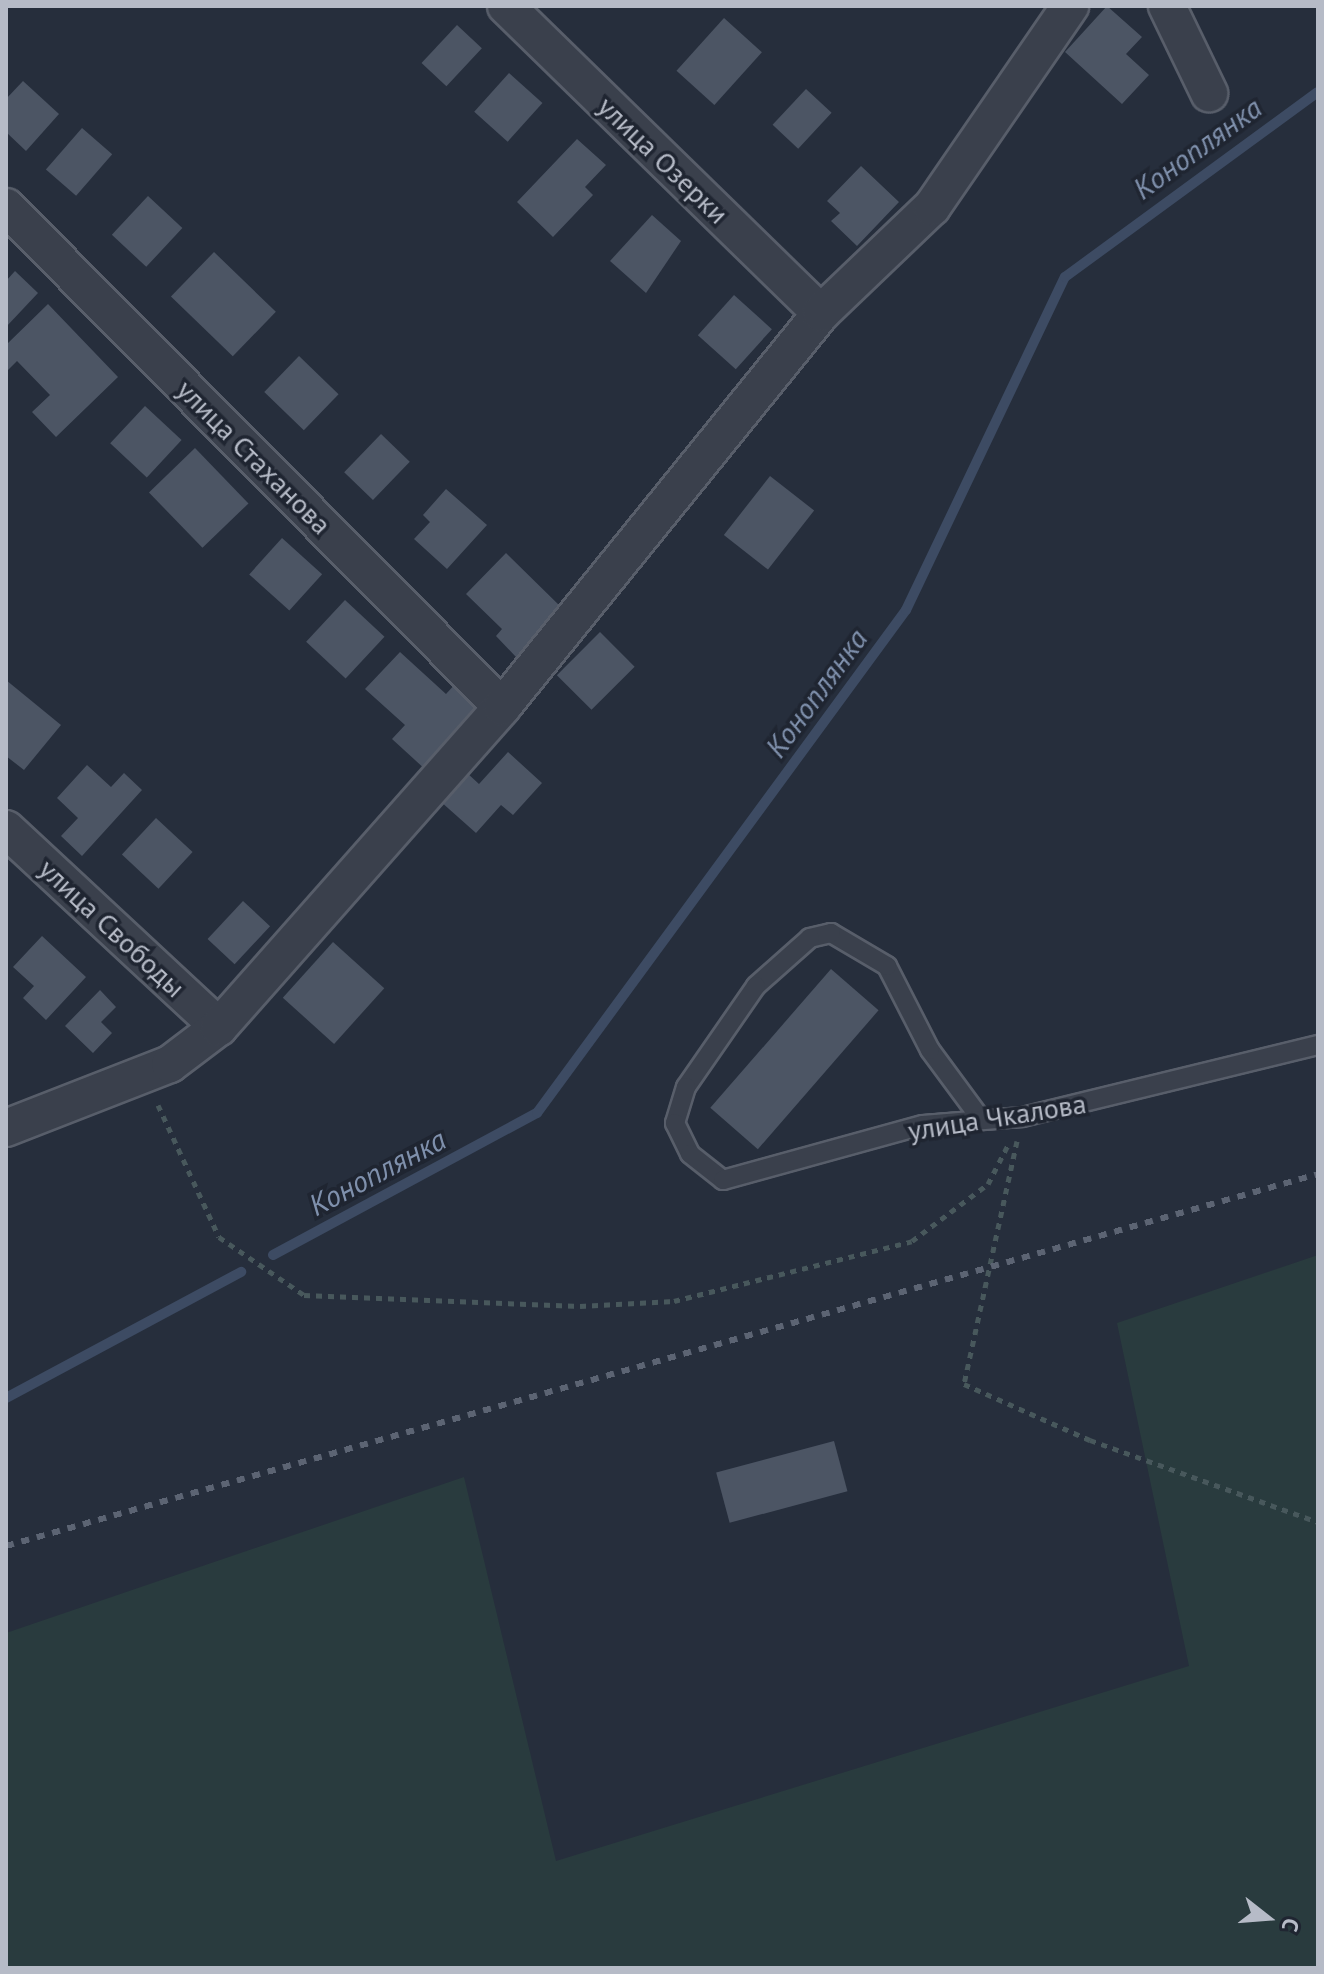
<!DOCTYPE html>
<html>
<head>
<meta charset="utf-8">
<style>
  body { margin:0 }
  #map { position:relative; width:1324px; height:1974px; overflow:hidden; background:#262e3c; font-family:"PT Sans",sans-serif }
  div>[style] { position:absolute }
  .green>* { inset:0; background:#293b3e }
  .stream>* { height:10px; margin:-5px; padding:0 5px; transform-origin:5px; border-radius:5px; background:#3d4b63 }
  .building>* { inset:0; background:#4c5564; transform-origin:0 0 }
  .path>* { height:5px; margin-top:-2.5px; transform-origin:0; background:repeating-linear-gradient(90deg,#48585c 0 6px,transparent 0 12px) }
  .roads { filter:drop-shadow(2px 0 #585e6a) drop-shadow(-2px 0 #585e6a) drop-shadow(0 2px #585e6a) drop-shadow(0 -2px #585e6a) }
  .service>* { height:18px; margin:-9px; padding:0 9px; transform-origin:9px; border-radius:9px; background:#3a404c }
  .minor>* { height:36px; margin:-18px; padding:0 18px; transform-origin:18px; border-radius:18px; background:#3a404c }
  .rail>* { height:6px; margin-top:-3px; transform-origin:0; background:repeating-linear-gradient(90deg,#5c6473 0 8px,transparent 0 16px) }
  span { translate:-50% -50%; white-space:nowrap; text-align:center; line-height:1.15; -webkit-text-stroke:7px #1f2531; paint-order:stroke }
  .street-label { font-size:28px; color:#b6bbc7 }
  .water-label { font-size:30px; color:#7f90ac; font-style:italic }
  .frame { position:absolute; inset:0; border:8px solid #b6bbc7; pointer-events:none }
  .north { position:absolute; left:1228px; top:1878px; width:80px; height:80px; -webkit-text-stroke:6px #1f2531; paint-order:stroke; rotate:107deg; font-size:22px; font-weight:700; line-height:32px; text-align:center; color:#b6bbc7 }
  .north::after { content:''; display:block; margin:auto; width:28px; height:36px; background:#b6bbc7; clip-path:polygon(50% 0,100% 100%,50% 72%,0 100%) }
</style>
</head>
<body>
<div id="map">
  <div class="green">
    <div style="clip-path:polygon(1318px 1255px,1318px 1968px,6px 1968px,6px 1633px,464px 1477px,556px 1861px,1189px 1666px,1117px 1323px)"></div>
  </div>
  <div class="stream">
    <div style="left:273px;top:1255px;width:300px;rotate:-28.3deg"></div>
    <div style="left:537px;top:1113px;width:624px;rotate:-53.74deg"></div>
    <div style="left:906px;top:610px;width:369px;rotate:-64.5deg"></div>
    <div style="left:1065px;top:277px;width:313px;rotate:-36.2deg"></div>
    <div style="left:6px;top:1398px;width:267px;rotate:-28.2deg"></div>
  </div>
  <div class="building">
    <div style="clip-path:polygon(1107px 6px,1142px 37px,1126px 54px,1149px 75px,1122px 104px,1065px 52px)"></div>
    <div style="left:724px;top:18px;width:51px;height:71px;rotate:42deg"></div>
    <div style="left:457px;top:25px;width:34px;height:52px;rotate:43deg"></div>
    <div style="left:509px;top:73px;width:45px;height:52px;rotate:42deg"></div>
    <div style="clip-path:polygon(23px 81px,59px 114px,26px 151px,6px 132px,6px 99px)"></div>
    <div style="left:806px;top:89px;width:35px;height:49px;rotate:43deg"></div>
    <div style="left:82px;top:128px;width:40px;height:55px;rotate:41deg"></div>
    <div style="clip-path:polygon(577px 139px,606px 165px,585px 187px,593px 195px,553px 237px,517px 202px)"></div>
    <div style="clip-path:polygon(861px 166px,899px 202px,857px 246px,831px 221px,840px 213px,827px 201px)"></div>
    <div style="left:148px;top:196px;width:47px;height:53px;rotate:43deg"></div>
    <div style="clip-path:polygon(652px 215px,681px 241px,646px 293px,610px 261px)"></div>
    <div style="left:214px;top:252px;width:86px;height:62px;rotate:44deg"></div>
    <div style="clip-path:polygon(15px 271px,38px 293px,6px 327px,6px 281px)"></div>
    <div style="left:734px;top:295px;width:51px;height:54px;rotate:42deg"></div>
    <div style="clip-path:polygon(48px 304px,118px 377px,56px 437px,32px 412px,50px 395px,17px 361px,6px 372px,6px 345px)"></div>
    <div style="left:299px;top:356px;width:55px;height:50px;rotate:44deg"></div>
    <div style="left:145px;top:406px;width:50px;height:51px;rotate:43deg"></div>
    <div style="left:381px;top:434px;width:40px;height:53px;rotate:44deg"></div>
    <div style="left:195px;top:448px;width:77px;height:64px;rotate:46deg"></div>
    <div style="left:770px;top:476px;width:56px;height:75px;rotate:38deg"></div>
    <div style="clip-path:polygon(446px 489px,487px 525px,447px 569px,414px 539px,430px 522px,423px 515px)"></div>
    <div style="left:282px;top:538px;width:54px;height:49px;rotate:42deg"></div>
    <div style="clip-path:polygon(506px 553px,563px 609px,516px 657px,496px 636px,502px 629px,466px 594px)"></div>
    <div style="left:345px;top:600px;width:54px;height:57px;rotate:43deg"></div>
    <div style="left:600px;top:632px;width:49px;height:61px;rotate:45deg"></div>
    <div style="clip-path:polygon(400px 652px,446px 694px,457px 682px,486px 708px,427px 771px,392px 739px,405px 725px,365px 689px)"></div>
    <div style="clip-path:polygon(6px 680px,61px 725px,24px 770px,6px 756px)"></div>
    <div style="clip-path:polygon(508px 752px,542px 783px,513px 815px,501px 805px,476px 833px,440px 801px,466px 772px,479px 784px)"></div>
    <div style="clip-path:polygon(87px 765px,111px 787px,124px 773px,142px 790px,82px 856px,61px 836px,78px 818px,57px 798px)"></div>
    <div style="left:156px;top:818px;width:50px;height:50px;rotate:43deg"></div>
    <div style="left:243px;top:901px;width:37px;height:52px;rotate:43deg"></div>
    <div style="clip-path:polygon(42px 936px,86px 977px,46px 1020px,23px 998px,34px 986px,13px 967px)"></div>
    <div style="left:333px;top:942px;width:69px;height:75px;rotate:42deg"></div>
    <div style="left:831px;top:969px;width:63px;height:184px;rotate:41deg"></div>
    <div style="clip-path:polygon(100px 990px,116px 1007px,101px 1022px,112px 1033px,93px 1053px,65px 1026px)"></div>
    <div style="left:834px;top:1441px;width:52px;height:122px;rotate:75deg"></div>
  </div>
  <div class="path">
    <div style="left:158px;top:1105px;width:145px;rotate:65.2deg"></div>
    <div style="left:219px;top:1237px;width:103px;rotate:34.3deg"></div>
    <div style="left:304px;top:1295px;width:276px;rotate:2.3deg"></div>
    <div style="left:580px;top:1306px;width:94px;rotate:-3deg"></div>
    <div style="left:674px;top:1301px;width:245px;rotate:-14.1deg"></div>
    <div style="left:912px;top:1241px;width:95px;rotate:-36.9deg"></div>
    <div style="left:988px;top:1184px;width:46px;rotate:-62.9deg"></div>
    <div style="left:1017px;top:1141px;width:249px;rotate:102.3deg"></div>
    <div style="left:964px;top:1384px;width:138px;rotate:24deg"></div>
    <div style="left:1090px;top:1440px;width:242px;rotate:19.8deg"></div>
  </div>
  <div class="roads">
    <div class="service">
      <div style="left:978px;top:1115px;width:81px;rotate:-126.4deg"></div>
      <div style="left:930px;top:1050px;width:94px;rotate:-117.1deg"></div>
      <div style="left:887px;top:966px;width:65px;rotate:-149.5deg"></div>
      <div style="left:831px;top:933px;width:22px;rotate:167deg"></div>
      <div style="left:810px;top:938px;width:72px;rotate:138.4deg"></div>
      <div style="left:756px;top:986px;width:123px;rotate:124.7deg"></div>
      <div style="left:686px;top:1087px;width:38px;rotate:107deg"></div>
      <div style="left:675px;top:1123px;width:34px;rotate:64deg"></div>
      <div style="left:690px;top:1154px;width:42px;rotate:38.2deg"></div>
      <div style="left:723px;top:1180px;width:207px;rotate:-15.4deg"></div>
      <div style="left:923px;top:1125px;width:99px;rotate:-4.6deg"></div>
      <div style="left:1022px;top:1117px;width:305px;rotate:-13.7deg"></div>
    </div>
    <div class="minor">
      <div style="left:506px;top:6px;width:440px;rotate:44.3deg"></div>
      <div style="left:1167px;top:6px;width:97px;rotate:64.2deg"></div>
      <div style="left:6px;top:207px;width:704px;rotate:45.23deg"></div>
      <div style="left:6px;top:829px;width:291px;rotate:42.9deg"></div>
      <div style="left:6px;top:1128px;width:176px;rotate:-21.3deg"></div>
      <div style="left:170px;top:1064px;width:61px;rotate:-37.1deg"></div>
      <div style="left:219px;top:1027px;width:427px;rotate:-48.5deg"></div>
      <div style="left:502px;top:707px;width:507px;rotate:-51deg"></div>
      <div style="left:821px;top:313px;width:153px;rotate:-43.7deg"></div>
      <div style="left:932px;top:207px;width:244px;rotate:-55.5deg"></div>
    </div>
  </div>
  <div class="rail">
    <div style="left:6px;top:1546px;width:1364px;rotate:-15.83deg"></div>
  </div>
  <div class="street-label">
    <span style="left:663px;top:160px;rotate:44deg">улица Озерки</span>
    <span style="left:254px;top:457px;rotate:45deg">улица Стаханова</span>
    <span style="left:112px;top:928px;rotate:43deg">улица Свободы</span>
    <span style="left:997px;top:1117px;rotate:-9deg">улица Чкалова</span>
  </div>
  <div class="water-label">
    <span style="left:1197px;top:148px;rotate:-36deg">Коноплянка</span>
    <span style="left:816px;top:693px;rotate:-54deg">Коноплянка</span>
    <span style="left:377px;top:1172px;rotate:-28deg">Коноплянка</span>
  </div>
  <div class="frame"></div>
  <div class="north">С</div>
</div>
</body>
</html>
